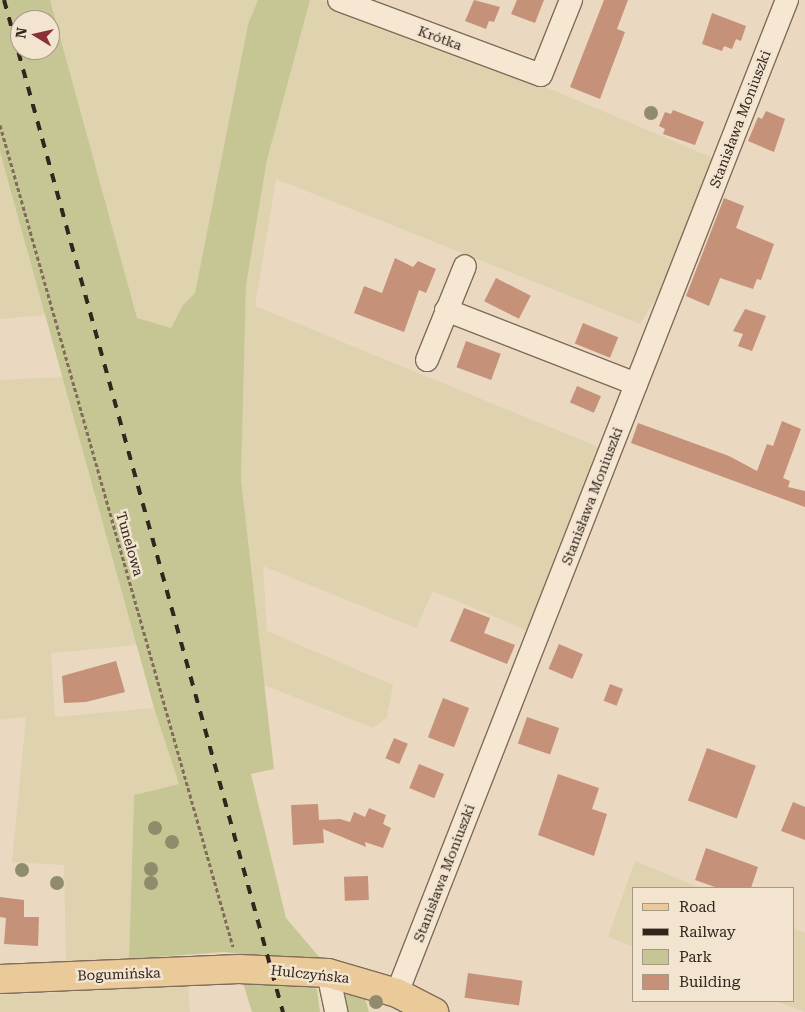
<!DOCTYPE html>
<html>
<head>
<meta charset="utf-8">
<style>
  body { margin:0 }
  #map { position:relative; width:805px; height:1012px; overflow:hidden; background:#ead9c0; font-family:"Roboto Serif",serif }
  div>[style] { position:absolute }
  .farmland>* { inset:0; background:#dfd2ae }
  .green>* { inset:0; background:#c6c695 }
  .building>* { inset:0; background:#c59179; transform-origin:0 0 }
  .path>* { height:3px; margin-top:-1.5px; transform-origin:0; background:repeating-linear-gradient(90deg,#816b5a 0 4px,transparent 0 6.5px) }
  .roads { filter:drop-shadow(1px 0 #816b5a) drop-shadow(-1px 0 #816b5a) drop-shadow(0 1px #816b5a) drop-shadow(0 -1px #816b5a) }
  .minor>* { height:22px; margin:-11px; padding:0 11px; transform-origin:11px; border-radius:11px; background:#f5e7d2 }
  .major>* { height:28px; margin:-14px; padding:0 14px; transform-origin:14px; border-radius:14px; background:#ebca9a }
  .rail>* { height:4px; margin-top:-2px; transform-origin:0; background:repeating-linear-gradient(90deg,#32251d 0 9px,transparent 0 18px) }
  .trees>* { width:14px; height:14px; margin:-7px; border-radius:50%; background:#908c6b }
  span { translate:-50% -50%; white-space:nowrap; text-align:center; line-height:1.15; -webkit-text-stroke:5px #f2e4cf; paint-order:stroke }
  .street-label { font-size:14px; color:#32251d }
  .legend { position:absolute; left:632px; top:887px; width:162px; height:115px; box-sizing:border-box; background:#f2e4cf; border:1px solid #a59888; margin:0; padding:6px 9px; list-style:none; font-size:15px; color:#32251d }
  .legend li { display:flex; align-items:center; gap:10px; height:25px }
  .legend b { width:25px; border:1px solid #a59888 }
  .north { position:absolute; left:10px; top:10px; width:50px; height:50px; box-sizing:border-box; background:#f2e4cf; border:1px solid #a59888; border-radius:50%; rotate:279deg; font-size:14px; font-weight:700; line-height:20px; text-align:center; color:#32251d }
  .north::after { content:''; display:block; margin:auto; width:18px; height:22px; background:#8b2f38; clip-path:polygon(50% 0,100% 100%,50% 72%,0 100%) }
</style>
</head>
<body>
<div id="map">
  <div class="farmland">
    <div style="clip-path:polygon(50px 0,258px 0,248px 24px,195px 293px,183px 305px,171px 328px,137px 319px)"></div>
    <div style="clip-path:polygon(310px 0,322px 0,553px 90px,713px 158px,666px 282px,640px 324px,276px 179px,255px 306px,601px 448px,531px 632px,433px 591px,416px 628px,263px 566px,267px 631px,393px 685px,387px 717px,373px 728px,264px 685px,241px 479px,246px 286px,267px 160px)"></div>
    <div style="clip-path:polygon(0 152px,46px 315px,0 319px)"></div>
    <div style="clip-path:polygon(63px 377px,138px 645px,51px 653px,55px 717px,154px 708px,179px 784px,134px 795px,129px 959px,66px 968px,64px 865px,12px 862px,26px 717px,0 720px,0 380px)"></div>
    <div style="clip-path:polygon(635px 861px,700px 888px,634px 888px,634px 947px,608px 937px)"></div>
    <div style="clip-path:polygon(794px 929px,805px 933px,805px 1012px,775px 1001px,794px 1001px)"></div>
    <div style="clip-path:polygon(188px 986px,190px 1012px,0 1012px,0 995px)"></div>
  </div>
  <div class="green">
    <div style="clip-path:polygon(evenodd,0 0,50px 0,137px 318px,171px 328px,183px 305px,195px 293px,248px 24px,258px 0,310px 0,267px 160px,246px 286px,241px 479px,274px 769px,251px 774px,286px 918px,326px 965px,224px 952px,129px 959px,134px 795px,179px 784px,154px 708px,0 152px,0 0,20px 20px,50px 20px,50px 50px,20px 50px,20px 20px)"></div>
    <div style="clip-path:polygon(243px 983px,286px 983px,317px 989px,320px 1012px,252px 1012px)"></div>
    <div style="clip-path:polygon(327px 990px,364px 994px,369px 1012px,332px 1012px)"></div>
  </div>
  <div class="building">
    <div style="clip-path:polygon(474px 0,500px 7px,494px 22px,489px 21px,486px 29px,465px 21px)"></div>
    <div style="clip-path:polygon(517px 0,544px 0,535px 23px,511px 14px)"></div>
    <div style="clip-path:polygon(604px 0,628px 0,617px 29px,625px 32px,600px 99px,570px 87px)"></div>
    <div style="clip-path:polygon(712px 13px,746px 26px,741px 41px,736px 39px,732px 49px,724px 46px,722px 51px,702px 44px)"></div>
    <div style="clip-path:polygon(673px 110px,704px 122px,695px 145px,663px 134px,665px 129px,659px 126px,665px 112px,671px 114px)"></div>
    <div style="clip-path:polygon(766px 111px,785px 119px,774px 152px,748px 141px,758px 117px,762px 119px)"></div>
    <div style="clip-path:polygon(724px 198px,744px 206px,736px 228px,774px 244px,761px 280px,757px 279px,753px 289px,720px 278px,709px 306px,686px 296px)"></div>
    <div style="clip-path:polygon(395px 258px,413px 267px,418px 261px,436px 269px,426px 293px,419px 290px,404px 332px,354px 313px,364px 286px,382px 293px)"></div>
    <div style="left:496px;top:278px;width:39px;height:26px;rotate:27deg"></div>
    <div style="clip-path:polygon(745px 309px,766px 316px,752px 351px,738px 346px,743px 334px,733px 331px)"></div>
    <div style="left:583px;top:323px;width:38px;height:22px;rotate:22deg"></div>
    <div style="left:466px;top:341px;width:37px;height:28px;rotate:20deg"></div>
    <div style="left:577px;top:386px;width:26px;height:18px;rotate:23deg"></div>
    <div style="clip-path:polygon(782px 421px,801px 429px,783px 478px,790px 481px,788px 487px,805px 491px,805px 507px,631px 443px,638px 423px,729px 456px,757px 471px,767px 444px,773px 446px)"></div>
    <div style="clip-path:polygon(464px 608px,490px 618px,484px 633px,515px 645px,507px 664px,450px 641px)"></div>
    <div style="left:559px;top:644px;width:26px;height:27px;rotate:23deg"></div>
    <div style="clip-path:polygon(116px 661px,125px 692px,86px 702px,64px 703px,62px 676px)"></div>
    <div style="left:610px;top:684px;width:14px;height:18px;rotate:21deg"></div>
    <div style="left:443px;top:698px;width:28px;height:42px;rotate:21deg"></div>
    <div style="left:527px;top:717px;width:34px;height:28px;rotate:19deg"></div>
    <div style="left:394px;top:738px;width:15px;height:22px;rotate:23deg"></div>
    <div style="left:707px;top:748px;width:52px;height:56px;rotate:20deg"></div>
    <div style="left:419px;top:764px;width:27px;height:26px;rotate:22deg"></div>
    <div style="clip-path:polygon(558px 774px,599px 788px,592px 809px,607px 814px,594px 856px,538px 835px)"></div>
    <div style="clip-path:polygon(793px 802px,805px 807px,805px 840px,781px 831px)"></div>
    <div style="clip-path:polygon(318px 804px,319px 820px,340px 819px,350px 822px,354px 812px,365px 817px,369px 808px,386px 815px,383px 824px,391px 828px,383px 848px,365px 842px,366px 847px,323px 829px,324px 843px,293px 845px,291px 805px)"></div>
    <div style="clip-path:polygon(706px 848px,758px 867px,751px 888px,718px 888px,695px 880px)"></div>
    <div style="left:368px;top:876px;width:24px;height:24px;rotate:88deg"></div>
    <div style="clip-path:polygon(0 897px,24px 900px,24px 917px,39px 917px,38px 946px,4px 944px,6px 918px,0 917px)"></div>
    <div style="left:468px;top:973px;width:55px;height:25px;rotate:8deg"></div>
  </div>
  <div class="path">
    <div style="left:0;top:125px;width:854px;rotate:74.17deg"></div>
  </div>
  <div class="roads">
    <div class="minor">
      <div style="left:339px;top:0;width:215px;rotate:20.4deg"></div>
      <div style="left:541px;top:75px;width:81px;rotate:-68.2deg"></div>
      <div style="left:446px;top:310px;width:204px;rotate:21.3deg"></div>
      <div style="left:427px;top:360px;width:101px;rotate:-68deg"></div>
      <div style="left:328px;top:973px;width:40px;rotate:78deg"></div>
      <div style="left:397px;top:993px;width:1067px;rotate:-68.56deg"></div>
    </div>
    <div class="major">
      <div style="left:0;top:979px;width:239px;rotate:-2.4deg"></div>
      <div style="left:239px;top:969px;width:89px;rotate:2.6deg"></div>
      <div style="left:328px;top:973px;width:72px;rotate:16.2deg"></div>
      <div style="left:397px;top:993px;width:42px;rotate:27.2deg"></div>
    </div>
  </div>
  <div class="rail">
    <div style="left:4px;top:0;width:1050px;rotate:74.59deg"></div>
  </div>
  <div class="trees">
    <div style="left:651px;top:113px"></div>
    <div style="left:155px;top:828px"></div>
    <div style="left:172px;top:842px"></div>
    <div style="left:151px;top:869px"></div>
    <div style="left:22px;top:870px"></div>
    <div style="left:57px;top:883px"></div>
    <div style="left:151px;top:883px"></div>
    <div style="left:376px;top:1002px"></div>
  </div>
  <div class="street-label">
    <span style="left:440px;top:38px;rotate:20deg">Krótka</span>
    <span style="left:740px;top:119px;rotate:-69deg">Stanisława Moniuszki</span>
    <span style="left:592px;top:496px;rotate:-69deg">Stanisława Moniuszki</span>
    <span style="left:130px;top:544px;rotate:74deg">Tunelowa</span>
    <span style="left:444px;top:873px;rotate:-69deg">Stanisława Moniuszki</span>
    <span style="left:119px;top:974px;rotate:-2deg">Bogumińska</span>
    <span style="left:310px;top:974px;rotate:6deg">Hulczyńska</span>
  </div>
  <ul class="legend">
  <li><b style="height:6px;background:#ebca9a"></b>Road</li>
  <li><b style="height:6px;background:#32251d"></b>Railway</li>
  <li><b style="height:14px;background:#c6c695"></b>Park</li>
  <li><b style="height:14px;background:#c59179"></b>Building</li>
  </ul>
  <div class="north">N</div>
</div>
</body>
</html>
